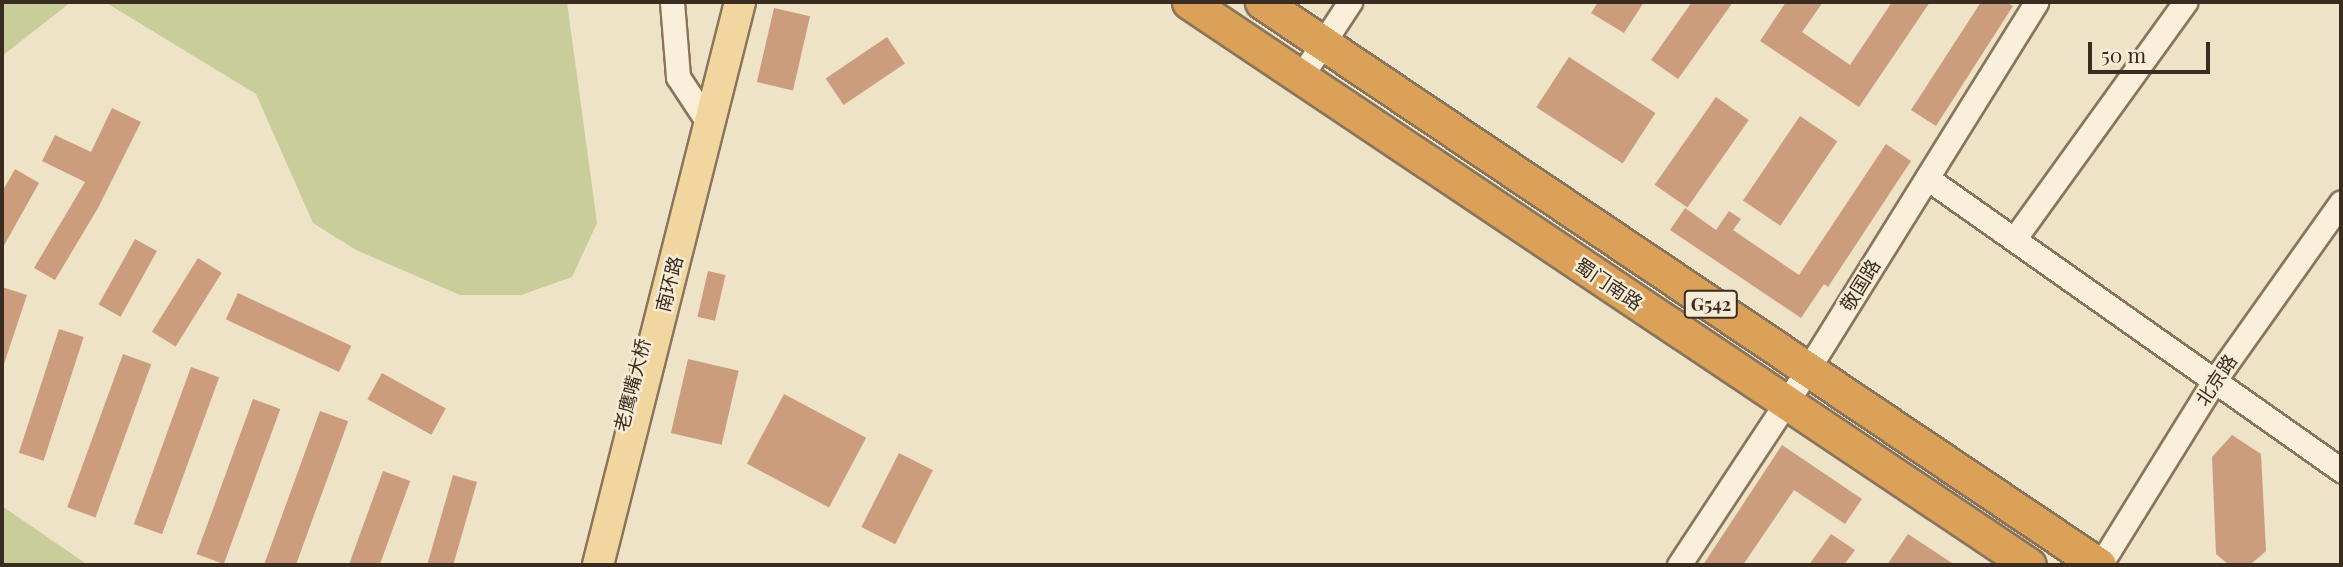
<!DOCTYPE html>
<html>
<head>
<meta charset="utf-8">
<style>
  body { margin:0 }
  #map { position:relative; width:2343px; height:567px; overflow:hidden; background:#eee2c7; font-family:"Playfair Display","Noto Sans SC",serif }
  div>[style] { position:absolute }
  .green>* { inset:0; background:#c8cd9a }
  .building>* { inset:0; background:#cc9d7d; transform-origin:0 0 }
  .roads { filter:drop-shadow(2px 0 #8a745c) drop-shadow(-2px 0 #8a745c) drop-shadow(0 2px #8a745c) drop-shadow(0 -2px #8a745c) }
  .minor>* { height:23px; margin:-11.5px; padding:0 11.5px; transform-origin:11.5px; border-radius:11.5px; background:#f9efda }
  .major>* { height:30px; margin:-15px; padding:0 15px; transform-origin:15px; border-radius:15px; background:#f1d69f }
  .highway>* { height:33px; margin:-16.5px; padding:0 16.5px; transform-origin:16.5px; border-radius:16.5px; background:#dca159 }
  span { translate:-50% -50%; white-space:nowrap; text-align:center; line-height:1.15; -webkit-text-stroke:5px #f6ecd6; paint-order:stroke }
  .shield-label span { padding:2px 5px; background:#f6ecd6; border:2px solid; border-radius:5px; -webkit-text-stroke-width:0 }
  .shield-label { font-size:18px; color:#3a2c20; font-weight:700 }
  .street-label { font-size:19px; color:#3a2c20 }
  .frame { position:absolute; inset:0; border:4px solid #3a2c20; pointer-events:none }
  .scale { position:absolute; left:2088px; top:42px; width:122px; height:32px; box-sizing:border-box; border:4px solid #3a2c20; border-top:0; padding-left:9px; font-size:21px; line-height:24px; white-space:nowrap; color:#3a2c20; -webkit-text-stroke:5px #f6ecd6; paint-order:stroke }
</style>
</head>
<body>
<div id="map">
  <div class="green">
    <div style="clip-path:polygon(2px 2px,71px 2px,2px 56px)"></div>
    <div style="clip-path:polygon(105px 2px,567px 2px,597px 223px,572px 277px,521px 295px,460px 295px,356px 250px,313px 223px,256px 94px)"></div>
    <div style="clip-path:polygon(2px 506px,88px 565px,2px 565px)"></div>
  </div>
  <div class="building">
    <div style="clip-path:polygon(1598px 2px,1644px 2px,1624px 33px,1591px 13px)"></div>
    <div style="clip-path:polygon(1692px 2px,1733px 2px,1678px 79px,1651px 60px)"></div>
    <div style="clip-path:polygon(1786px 2px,1823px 2px,1802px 32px,1850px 65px,1892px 2px,1930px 2px,1859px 107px,1760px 41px)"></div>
    <div style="clip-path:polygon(1981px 2px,2006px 2px,2013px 6px,1936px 126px,1911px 110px)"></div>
    <div style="left:774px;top:8px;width:37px;height:76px;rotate:13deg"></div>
    <div style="left:887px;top:37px;width:32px;height:74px;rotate:56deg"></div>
    <div style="left:1569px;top:57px;width:103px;height:60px;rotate:33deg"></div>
    <div style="left:1716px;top:97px;width:40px;height:107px;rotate:35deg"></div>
    <div style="clip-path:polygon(112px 108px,141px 122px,98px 208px,55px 280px,34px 268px,85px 182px,42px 161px,55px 135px,91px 152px)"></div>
    <div style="left:1800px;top:116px;width:45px;height:102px;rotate:34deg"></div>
    <div style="clip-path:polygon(1886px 144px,1911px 161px,1828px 287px,1824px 284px,1801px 318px,1670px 230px,1685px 208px,1716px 230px,1729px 211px,1741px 219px,1733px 230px,1799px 275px)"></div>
    <div style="clip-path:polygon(15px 169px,39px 183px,2px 249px,2px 192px)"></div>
    <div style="left:135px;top:239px;width:25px;height:75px;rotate:29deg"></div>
    <div style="left:198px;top:258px;width:28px;height:87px;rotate:32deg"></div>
    <div style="left:708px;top:271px;width:18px;height:47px;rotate:13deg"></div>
    <div style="clip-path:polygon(2px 287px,27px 295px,4px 364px,2px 363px)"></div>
    <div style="left:238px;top:293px;width:125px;height:29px;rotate:25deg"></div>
    <div style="left:59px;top:329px;width:26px;height:130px;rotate:18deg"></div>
    <div style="left:123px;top:354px;width:30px;height:163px;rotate:20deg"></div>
    <div style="left:688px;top:359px;width:52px;height:76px;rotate:13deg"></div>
    <div style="left:191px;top:367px;width:30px;height:167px;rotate:20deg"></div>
    <div style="left:382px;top:373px;width:73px;height:30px;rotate:29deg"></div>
    <div style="left:784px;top:394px;width:93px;height:79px;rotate:28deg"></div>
    <div style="left:253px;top:399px;width:29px;height:165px;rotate:20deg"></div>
    <div style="left:320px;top:411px;width:30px;height:162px;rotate:20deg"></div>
    <div style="clip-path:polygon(2232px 435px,2261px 454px,2266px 551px,2250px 565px,2229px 565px,2216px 554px,2212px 457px)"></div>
    <div style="clip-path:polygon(1782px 445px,1862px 499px,1845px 524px,1794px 490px,1743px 565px,1703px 565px)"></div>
    <div style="left:899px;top:453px;width:38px;height:83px;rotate:27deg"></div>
    <div style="left:383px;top:471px;width:29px;height:100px;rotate:20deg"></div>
    <div style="left:453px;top:475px;width:25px;height:94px;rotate:16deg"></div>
    <div style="clip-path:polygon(1831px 534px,1855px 550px,1844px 565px,1809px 565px)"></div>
    <div style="clip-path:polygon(1908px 534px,1955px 565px,1887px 565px)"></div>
  </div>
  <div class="roads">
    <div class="minor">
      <div style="left:672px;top:2px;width:75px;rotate:85.4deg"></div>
      <div style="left:678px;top:77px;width:56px;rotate:56.6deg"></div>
      <div style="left:1300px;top:78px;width:91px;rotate:-56.7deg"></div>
      <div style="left:1927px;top:178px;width:507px;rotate:35.2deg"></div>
      <div style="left:2015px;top:238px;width:291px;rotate:-54.2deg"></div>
      <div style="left:1679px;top:565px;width:235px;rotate:-56.6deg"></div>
      <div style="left:1808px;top:369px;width:432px;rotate:-58.1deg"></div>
      <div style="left:2100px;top:565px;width:216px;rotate:-58.2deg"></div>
      <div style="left:2214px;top:381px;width:219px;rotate:-54.6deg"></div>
    </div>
    <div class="major">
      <div style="left:598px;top:565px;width:581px;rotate:-75.84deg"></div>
    </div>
    <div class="highway">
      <div style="left:1189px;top:2px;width:1011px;rotate:33.83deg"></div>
      <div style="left:1262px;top:2px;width:1009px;rotate:33.93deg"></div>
    </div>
  </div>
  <div class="shield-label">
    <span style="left:1711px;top:304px">G542</span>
  </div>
  <div class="street-label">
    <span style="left:669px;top:284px;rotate:-76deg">南环路</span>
    <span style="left:1609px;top:284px;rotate:34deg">蜀门南路</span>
    <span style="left:1860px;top:285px;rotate:-58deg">敬国路</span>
    <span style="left:2216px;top:380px;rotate:-56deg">北京路</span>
    <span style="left:632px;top:385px;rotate:-76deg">老鹰嘴大桥</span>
  </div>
  <div class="frame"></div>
  <div class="scale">50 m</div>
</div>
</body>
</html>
